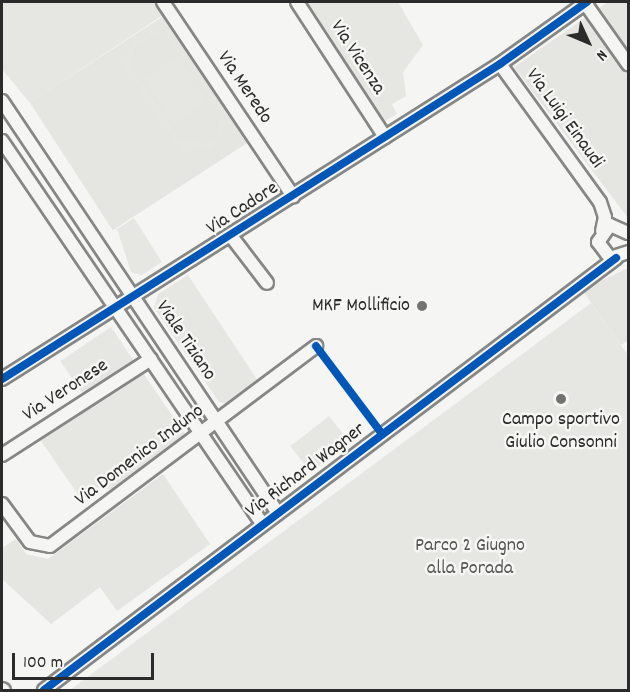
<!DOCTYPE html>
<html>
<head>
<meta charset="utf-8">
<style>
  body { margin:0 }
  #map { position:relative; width:630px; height:692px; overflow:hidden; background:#f5f5f3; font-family:Dekko,sans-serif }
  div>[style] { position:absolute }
  .built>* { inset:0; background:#e5e5e2; transform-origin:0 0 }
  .green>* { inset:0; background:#e6e6e2; transform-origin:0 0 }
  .roads { filter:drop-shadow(2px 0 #868685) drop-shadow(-2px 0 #868685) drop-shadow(0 2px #868685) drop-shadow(0 -2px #868685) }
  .minor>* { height:12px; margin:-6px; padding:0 6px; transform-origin:6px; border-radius:6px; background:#f5f5f3 }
  .cycleway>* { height:8px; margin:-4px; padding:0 4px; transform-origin:4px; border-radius:4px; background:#0057b8 }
  .dots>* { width:16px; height:16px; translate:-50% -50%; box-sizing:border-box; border:3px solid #f6f6f2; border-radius:50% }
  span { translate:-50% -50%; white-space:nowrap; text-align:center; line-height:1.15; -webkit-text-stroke:5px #f6f6f2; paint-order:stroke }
  .street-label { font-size:20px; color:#2b2b2b }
  .poi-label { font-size:20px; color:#2b2b2b }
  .right { translate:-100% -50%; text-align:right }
  .park-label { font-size:20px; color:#565656 }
  .frame { position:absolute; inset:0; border:3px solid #2b2b2b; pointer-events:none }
  .north { position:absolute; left:558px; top:12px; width:60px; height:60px; -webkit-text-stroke:4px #f6f6f2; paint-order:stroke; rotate:134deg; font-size:16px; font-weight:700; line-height:24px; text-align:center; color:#2b2b2b }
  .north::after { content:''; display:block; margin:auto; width:21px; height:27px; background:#2b2b2b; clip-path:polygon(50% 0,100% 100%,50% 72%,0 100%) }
  .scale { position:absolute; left:12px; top:653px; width:142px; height:27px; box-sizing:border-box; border:3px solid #2b2b2b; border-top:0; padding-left:8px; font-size:18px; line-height:21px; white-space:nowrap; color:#2b2b2b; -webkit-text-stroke:4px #f6f6f2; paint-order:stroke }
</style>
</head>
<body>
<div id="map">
  <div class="built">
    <div style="clip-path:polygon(608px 2px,628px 2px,628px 218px,514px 67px)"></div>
    <div style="left:165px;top:15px;width:152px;height:161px;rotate:57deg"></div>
    <div style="clip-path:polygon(628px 268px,628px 340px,621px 345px,582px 290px)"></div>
    <div style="clip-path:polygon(163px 474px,210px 544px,117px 611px,100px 587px,51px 624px,2px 579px,2px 548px,16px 539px,26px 554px,48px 559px)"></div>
  </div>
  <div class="green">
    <div style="clip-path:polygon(2px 2px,158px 2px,166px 13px,30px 103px,2px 69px)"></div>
    <div style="clip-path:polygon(302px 2px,398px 2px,423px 45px,403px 72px,406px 96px,392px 104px,397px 114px,382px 123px)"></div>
    <div style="clip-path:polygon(evenodd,152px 31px,174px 38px,234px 125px,226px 125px,212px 149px,189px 151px,185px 158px,117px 57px,122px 53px,126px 59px,135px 38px,152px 31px,155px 35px,171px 42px,219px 113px,217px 136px,205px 144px,179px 138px,133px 69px,133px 49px,155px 35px)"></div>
    <div style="left:178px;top:56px;width:55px;height:42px;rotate:57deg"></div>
    <div style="clip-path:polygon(134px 218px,162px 262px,142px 275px,131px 272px,117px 229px)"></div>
    <div style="clip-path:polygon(188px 275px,258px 381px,229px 404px,219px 402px,154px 308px,158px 294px)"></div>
    <div style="clip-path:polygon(591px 303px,628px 355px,628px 690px,70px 690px)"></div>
    <div style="left:111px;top:327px;width:43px;height:61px;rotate:56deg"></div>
    <div style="clip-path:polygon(142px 371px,186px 436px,117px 490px,93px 487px,79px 496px,39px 438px)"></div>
    <div style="left:329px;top:416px;width:33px;height:49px;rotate:52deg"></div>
  </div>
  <div class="roads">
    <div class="minor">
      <div style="left:163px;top:2px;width:234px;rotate:56.2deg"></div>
      <div style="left:297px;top:2px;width:161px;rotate:56.9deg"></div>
      <div style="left:585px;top:3px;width:75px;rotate:54.8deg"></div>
      <div style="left:500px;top:64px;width:170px;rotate:54.1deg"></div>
      <div style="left:600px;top:202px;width:16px;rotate:72deg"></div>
      <div style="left:605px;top:217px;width:14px;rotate:102deg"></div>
      <div style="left:2px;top:101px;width:496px;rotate:56.2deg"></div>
      <div style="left:2px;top:141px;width:463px;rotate:55.8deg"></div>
      <div style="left:628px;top:233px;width:20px;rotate:-156deg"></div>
      <div style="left:610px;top:225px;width:21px;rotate:125deg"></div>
      <div style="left:598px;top:242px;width:20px;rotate:53deg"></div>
      <div style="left:610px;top:258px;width:19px;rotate:-18deg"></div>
      <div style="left:231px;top:236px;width:59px;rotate:52.5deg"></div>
      <div style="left:2px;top:379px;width:589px;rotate:-32.31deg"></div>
      <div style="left:500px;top:64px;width:107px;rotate:-35.5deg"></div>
      <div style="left:2px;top:455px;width:177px;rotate:-32.8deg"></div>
      <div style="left:2px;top:504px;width:47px;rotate:53.6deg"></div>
      <div style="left:30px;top:542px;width:20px;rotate:11deg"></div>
      <div style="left:50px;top:546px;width:333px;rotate:-36.9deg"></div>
      <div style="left:2px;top:689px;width:2px;rotate:27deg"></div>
      <div style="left:44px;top:690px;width:717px;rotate:-37.06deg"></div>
    </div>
  </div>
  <div class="cycleway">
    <div style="left:316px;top:346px;width:110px;rotate:53.1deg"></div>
    <div style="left:2px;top:379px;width:589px;rotate:-32.31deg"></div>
    <div style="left:500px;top:64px;width:107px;rotate:-35.5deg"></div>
    <div style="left:44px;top:690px;width:717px;rotate:-37.06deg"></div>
  </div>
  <div class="dots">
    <div style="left:422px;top:306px;background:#727271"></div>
    <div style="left:561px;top:399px;background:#727271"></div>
  </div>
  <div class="street-label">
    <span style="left:357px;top:58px;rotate:57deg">Via Vicenza</span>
    <span style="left:244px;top:88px;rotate:56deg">Via Meredo</span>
    <span style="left:564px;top:119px;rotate:54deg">Via Luigi Einaudi</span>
    <span style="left:243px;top:209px;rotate:-33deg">Via Cadore</span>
    <span style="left:185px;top:341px;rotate:56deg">Viale Tiziano</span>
    <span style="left:66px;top:391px;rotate:-33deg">Via Veronese</span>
    <span style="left:140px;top:456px;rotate:-37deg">Via Domenico Induno</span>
    <span style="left:306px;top:471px;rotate:-37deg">Via Richard Wagner</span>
  </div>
  <div class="poi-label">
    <span class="right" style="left:410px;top:306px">MKF Mollificio</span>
    <span style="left:561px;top:432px">Campo sportivo<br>Giulio Consonni</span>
  </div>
  <div class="park-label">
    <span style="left:470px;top:558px">Parco 2 Giugno<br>alla Porada</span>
  </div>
  <div class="frame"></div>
  <div class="north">N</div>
  <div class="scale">100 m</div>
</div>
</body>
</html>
